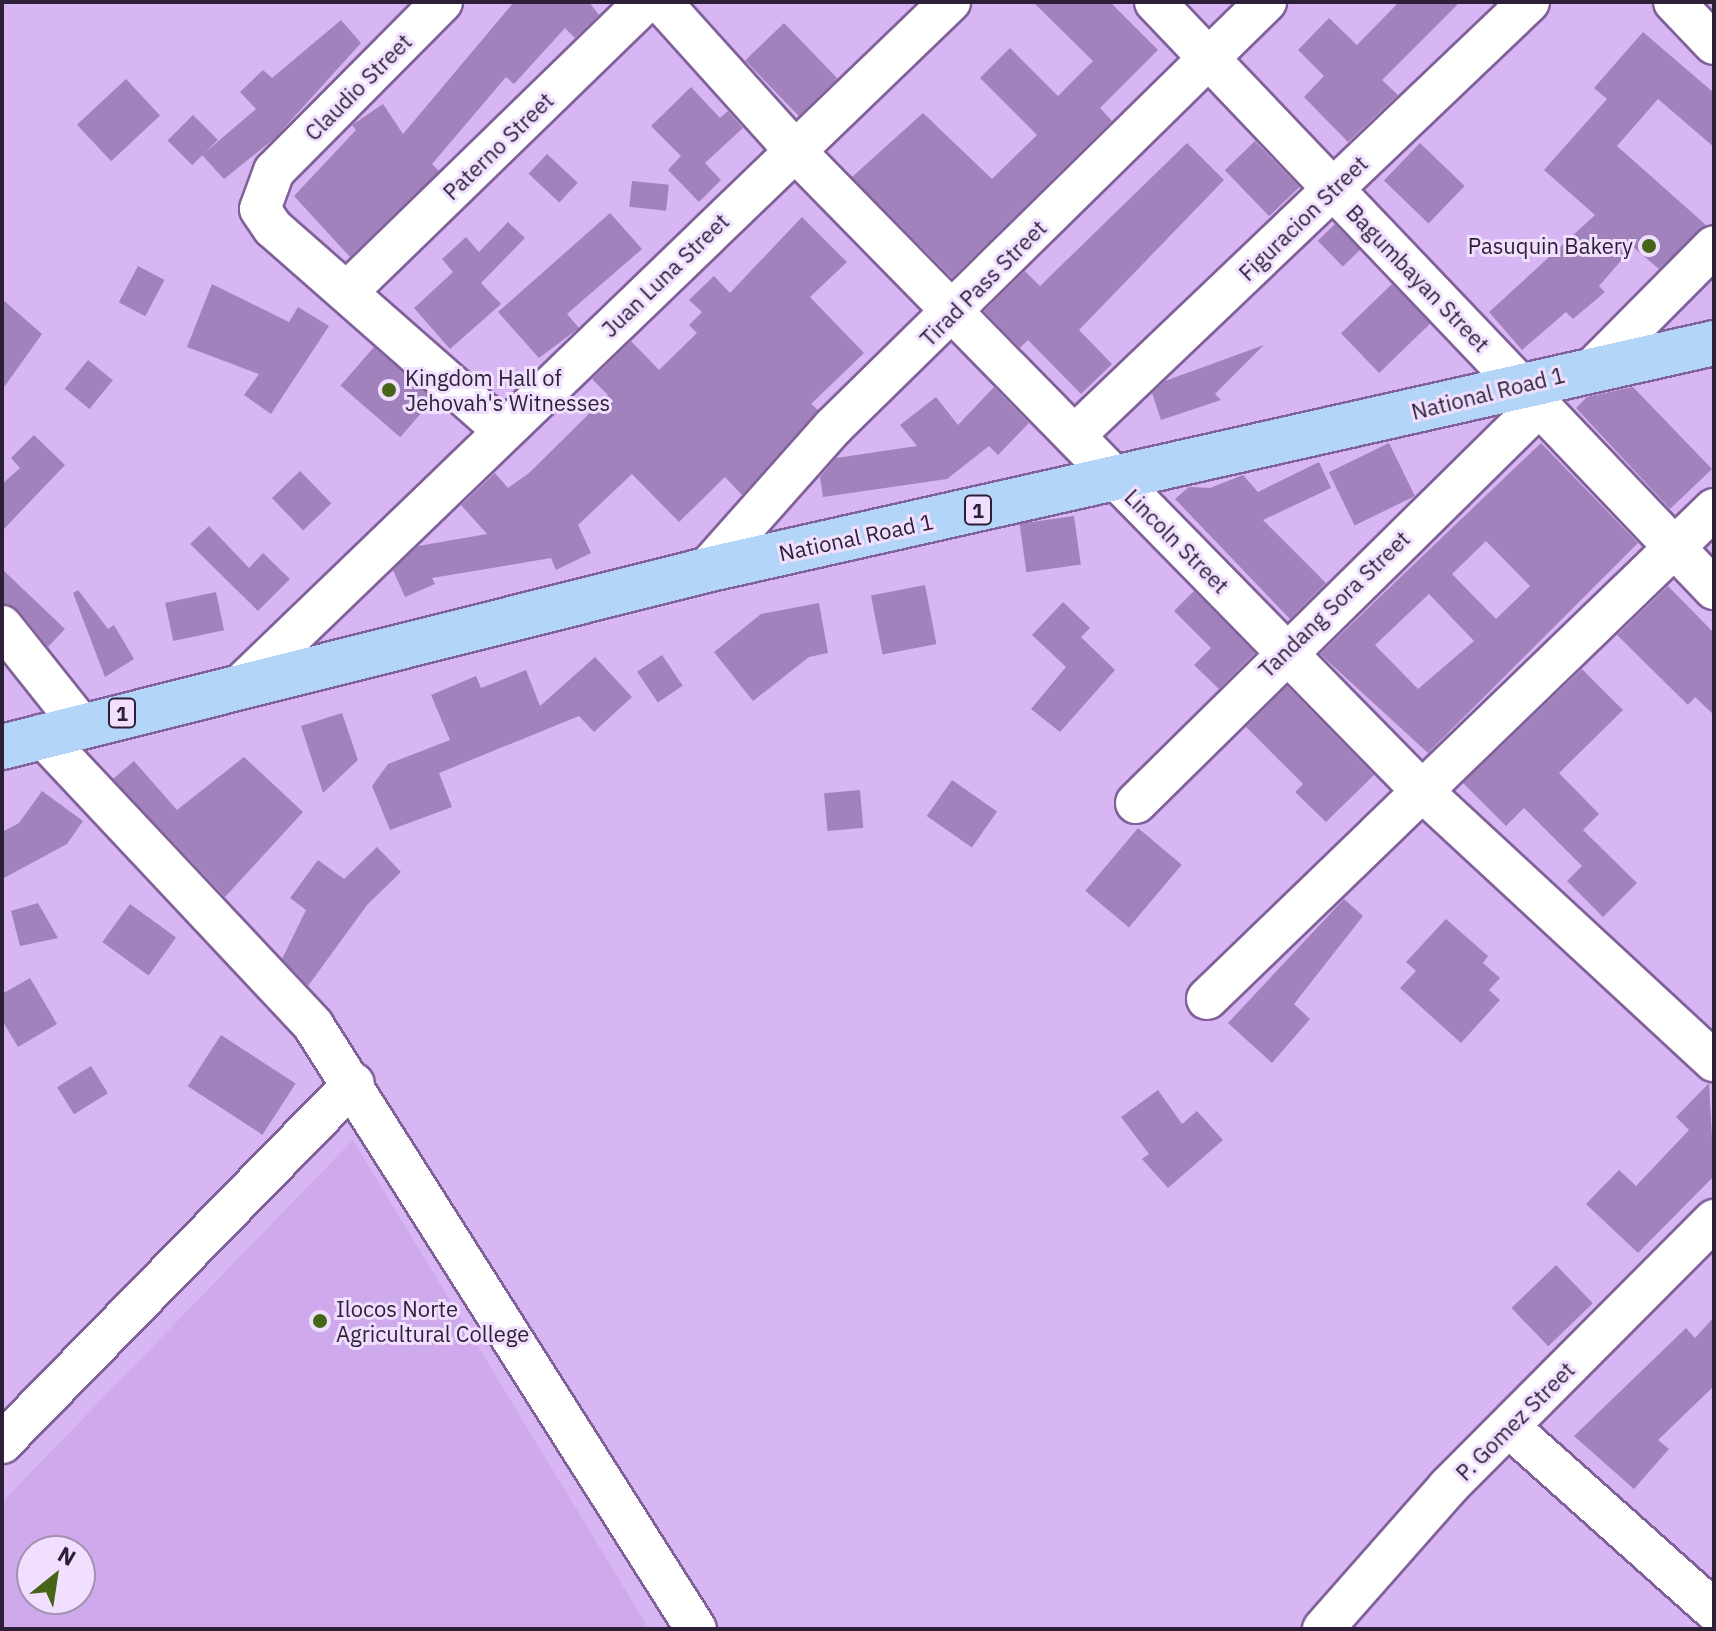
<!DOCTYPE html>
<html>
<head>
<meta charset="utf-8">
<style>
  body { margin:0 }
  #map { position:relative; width:1716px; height:1631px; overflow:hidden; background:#d8b6f4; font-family:"IBM Plex Sans",sans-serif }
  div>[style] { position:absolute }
  .built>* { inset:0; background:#cea9ec }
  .building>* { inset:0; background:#a282bc; transform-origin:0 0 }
  .roads { filter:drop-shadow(2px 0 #806199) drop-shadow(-2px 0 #806199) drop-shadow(0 2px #806199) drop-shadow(0 -2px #806199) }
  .minor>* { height:40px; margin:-20px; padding:0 20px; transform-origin:20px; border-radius:20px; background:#fff }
  .major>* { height:44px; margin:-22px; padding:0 22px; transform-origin:22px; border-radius:22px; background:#b3d5f7 }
  .dots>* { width:22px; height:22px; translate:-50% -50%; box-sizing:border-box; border:4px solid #f0dfff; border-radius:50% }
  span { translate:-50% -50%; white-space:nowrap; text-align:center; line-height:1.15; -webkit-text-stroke:6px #f0dfff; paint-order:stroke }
  .shield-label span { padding:2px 6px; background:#f0dfff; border:2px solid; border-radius:6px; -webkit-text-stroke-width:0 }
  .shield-label { font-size:20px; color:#2c1f37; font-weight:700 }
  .street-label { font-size:22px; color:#2c1f37 }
  .poi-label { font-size:22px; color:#2c1f37 }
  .right { translate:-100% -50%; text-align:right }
  .left { translate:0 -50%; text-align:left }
  .frame { position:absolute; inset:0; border:4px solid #2c1f37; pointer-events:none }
  .north { position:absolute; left:16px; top:1535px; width:80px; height:80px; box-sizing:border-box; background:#f0dfff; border:2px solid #a292af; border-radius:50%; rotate:30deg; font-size:22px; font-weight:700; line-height:32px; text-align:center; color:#2c1f37 }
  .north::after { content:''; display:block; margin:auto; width:28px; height:36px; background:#466519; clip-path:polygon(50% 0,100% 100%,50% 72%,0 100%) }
</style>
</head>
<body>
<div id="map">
  <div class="built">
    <div style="clip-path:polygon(evenodd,353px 1140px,649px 1629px,2px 1629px,2px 1502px,353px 1140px,32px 1551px,80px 1551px,80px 1599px,32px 1599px,32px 1551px)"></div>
  </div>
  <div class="building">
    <div style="clip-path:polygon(514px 2px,589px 2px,599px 15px,575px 38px,565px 28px,514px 84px,506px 77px,432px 164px,439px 171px,350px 257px,294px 196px,356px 130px,352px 125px,383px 104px,403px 134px)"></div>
    <div style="clip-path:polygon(1033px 2px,1110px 2px,1158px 50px,1100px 108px,1112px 121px,952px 278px,852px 177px,923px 113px,992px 179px,1037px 135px,980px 78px,1010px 48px,1058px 96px,1093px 61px)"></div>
    <div style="clip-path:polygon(1399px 2px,1460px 2px,1382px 80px,1398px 95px,1348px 142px,1304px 97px,1324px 76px,1298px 50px,1329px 18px,1357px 45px)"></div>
    <div style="clip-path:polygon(341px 20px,361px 43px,275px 138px,224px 179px,202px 155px,256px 109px,240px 92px,263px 70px,272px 78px)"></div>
    <div style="left:784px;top:23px;width:77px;height:54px;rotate:46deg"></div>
    <div style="clip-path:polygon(1643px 32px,1714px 93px,1714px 147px,1658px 99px,1617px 146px,1706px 225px,1659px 269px,1633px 247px,1599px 286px,1605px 292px,1573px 319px,1566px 312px,1522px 350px,1489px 312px,1595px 215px,1544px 170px,1607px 99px,1594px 88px)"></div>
    <div style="left:126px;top:79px;width:50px;height:67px;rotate:47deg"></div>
    <div style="clip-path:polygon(691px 87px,720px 118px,728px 111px,743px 128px,705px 163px,721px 180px,699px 202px,668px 170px,681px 156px,651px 126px)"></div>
    <div style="left:193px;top:115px;width:35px;height:36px;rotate:45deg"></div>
    <div style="left:1255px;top:141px;width:64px;height:42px;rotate:46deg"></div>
    <div style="clip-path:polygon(1187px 143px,1224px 180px,1079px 330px,1112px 364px,1081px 394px,1028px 340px,1020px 348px,984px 311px,1025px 271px,1040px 286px)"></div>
    <div style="left:1420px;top:143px;width:62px;height:52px;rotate:44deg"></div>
    <div style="left:547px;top:154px;width:42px;height:27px;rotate:43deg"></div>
    <div style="left:632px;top:181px;width:37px;height:26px;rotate:6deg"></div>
    <div style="clip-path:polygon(610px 213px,642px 249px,567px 314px,579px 328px,539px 358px,498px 312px)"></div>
    <div style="clip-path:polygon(802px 217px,847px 262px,810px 297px,864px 353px,811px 404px,818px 410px,742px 495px,725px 477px,679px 522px,632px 474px,578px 525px,591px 553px,556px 570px,551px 558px,432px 578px,435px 584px,405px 597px,393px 570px,418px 546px,487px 534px,461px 505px,495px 473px,508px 488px,529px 473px,608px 395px,592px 379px,631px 341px,659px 370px,697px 333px,689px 325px,702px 312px,689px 300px,714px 276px,730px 293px)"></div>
    <div style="clip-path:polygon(508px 222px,525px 238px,481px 283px,501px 304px,450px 349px,414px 308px,453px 272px,442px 259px,466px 237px,479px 252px)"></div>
    <div style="left:1335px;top:224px;width:36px;height:24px;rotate:46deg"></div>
    <div style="left:138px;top:266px;width:30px;height:41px;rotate:28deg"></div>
    <div style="clip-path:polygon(212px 284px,289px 322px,298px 307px,329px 326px,271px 414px,244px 395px,259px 374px,187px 347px)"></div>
    <div style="left:1392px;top:284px;width:55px;height:71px;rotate:46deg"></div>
    <div style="clip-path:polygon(2px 299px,42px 334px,2px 390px)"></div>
    <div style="clip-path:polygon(1264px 345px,1215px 394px,1221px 400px,1161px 420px,1152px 393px,1165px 381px)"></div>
    <div style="left:374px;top:347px;width:79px;height:51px;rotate:41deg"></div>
    <div style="left:88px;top:360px;width:32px;height:37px;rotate:39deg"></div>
    <div style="clip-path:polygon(994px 387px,1029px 423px,998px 455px,989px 446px,947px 479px,823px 497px,820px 477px,836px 458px,917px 446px,900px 425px,936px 397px,958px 425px)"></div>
    <div style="clip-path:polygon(1633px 387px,1712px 469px,1670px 509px,1576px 408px,1587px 397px)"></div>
    <div style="clip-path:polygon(34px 435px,65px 465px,2px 531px,2px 484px,20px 468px,11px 458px)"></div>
    <div style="left:1389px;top:443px;width:59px;height:67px;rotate:64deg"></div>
    <div style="clip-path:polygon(evenodd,1541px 443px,1638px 543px,1428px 753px,1320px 654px,1541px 443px,1486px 541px,1530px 586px,1496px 619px,1452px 574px,1486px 541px,1541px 443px,1429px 594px,1474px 641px,1418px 689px,1375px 645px,1429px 594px)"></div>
    <div style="clip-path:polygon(1319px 462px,1331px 488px,1263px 520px,1326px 583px,1290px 619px,1175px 499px,1189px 487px,1210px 488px,1243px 475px,1258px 492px)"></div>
    <div style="left:300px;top:471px;width:45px;height:39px;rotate:46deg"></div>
    <div style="left:1074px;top:516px;width:49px;height:55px;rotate:82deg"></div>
    <div style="clip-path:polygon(209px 526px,249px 568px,263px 553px,290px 579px,258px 611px,190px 544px)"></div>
    <div style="clip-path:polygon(2px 569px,65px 629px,48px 647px,19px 611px,2px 604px)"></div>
    <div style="left:925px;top:585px;width:60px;height:55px;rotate:79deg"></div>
    <div style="clip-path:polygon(1668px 586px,1714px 633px,1714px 715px,1695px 697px,1688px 705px,1617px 635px)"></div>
    <div style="clip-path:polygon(78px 590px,108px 629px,114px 625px,134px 659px,105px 677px,73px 593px)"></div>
    <div style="clip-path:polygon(1194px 591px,1255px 653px,1219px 689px,1194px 665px,1211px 648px,1174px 611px)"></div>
    <div style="left:216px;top:592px;width:39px;height:52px;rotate:78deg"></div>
    <div style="clip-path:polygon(1063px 602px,1090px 628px,1081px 637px,1115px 670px,1060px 732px,1031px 709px,1066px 667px,1032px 635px)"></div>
    <div style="clip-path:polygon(819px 603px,828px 653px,809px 657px,753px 701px,714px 652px,761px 614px)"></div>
    <div style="left:662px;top:655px;width:37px;height:30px;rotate:56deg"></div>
    <div style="clip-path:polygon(595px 657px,632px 697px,594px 732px,579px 716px,439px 773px,452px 807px,390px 830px,372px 786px,388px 764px,450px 740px,431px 695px,476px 676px,481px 688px,526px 670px,540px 706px)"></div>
    <div style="clip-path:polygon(1582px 669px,1623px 710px,1559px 773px,1599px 814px,1583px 830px,1637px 883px,1603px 917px,1567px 881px,1582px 866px,1524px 808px,1506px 826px,1463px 783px)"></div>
    <div style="clip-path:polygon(1287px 686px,1374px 775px,1326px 822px,1295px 792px,1303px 784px,1246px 727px)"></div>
    <div style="clip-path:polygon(342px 713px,358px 760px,323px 793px,301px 726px)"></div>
    <div style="clip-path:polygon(244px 757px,303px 812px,225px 897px,113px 779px,134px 761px,177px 810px)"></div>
    <div style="left:952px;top:780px;width:55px;height:44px;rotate:35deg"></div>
    <div style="left:860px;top:790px;width:38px;height:36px;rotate:85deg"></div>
    <div style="clip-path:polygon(42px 791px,83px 821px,67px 844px,2px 879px,2px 832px,19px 823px)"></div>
    <div style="left:1138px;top:828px;width:57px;height:82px;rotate:40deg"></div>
    <div style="clip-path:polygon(377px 847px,401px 872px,367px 905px,308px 986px,282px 959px,306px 910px,290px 898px,318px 860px,344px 879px)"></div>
    <div style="clip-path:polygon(1344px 899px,1363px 916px,1294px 1004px,1310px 1019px,1272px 1063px,1228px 1023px)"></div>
    <div style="clip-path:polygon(38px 903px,58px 938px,20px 946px,11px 911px)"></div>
    <div style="left:130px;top:904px;width:57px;height:47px;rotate:36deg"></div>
    <div style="clip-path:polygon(1446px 919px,1488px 956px,1483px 963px,1500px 978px,1489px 990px,1500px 1000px,1461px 1043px,1400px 988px,1416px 971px,1406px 962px)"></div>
    <div style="clip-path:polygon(30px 978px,57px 1024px,18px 1047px,2px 1020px,2px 994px)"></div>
    <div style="left:221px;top:1035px;width:89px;height:61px;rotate:33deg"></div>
    <div style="left:91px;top:1066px;width:32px;height:40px;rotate:58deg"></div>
    <div style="clip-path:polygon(1709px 1083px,1714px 1176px,1638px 1253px,1586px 1204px,1619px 1170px,1636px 1186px,1689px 1130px,1676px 1117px)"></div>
    <div style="clip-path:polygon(1158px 1090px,1182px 1124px,1197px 1111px,1223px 1140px,1168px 1188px,1142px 1159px,1149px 1154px,1121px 1117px)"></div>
    <div style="left:1556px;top:1265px;width:53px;height:62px;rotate:46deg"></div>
    <div style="clip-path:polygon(1714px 1317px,1714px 1386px,1658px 1440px,1669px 1449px,1634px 1489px,1574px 1436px,1686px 1328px,1695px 1338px)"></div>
  </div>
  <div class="roads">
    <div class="minor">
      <div style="left:442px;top:2px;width:238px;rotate:134.8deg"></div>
      <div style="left:274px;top:171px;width:40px;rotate:110.2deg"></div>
      <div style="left:260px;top:209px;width:23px;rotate:56deg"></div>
      <div style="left:273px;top:228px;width:306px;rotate:41.3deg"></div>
      <div style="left:661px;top:2px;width:200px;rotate:48deg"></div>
      <div style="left:795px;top:151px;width:895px;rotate:45.59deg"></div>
      <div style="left:1421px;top:790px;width:399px;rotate:42.8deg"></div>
      <div style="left:1155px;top:2px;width:811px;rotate:46.4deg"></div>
      <div style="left:1674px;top:2px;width:58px;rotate:46.4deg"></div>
      <div style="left:350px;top:289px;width:412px;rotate:-44.2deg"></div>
      <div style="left:1594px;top:367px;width:170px;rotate:-45.2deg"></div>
      <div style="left:1076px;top:434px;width:626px;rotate:-43.64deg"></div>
      <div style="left:706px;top:570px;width:191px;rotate:-48.4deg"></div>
      <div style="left:833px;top:427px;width:607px;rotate:-44.47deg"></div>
      <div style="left:2px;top:626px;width:125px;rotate:51.5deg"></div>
      <div style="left:243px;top:683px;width:982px;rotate:-43.93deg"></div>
      <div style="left:41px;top:735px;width:398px;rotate:46.8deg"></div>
      <div style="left:313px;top:1025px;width:715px;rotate:57.62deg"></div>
      <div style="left:1136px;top:803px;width:561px;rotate:-44.57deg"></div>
      <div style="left:1207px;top:999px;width:705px;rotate:-44.02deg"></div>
      <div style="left:1509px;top:1427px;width:275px;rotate:41.8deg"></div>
      <div style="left:2px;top:1443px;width:503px;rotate:-45.64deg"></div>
      <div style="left:1323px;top:1629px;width:189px;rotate:-48.6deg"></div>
      <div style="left:1448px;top:1487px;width:377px;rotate:-45.1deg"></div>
    </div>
    <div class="major">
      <div style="left:2px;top:747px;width:726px;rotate:-14.11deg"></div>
      <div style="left:706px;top:570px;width:1033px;rotate:-12.69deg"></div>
    </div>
  </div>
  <div class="dots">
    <div style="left:1649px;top:246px;background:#466519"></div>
    <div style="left:389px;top:390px;background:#466519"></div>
    <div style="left:320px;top:1321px;background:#466519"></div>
  </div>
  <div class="shield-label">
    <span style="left:978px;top:510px">1</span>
    <span style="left:122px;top:713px">1</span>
  </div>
  <div class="street-label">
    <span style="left:358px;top:87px;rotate:-45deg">Claudio Street</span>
    <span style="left:498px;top:146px;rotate:-44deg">Paterno Street</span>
    <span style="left:1303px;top:218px;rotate:-44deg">Figuracion Street</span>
    <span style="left:665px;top:275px;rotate:-44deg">Juan Luna Street</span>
    <span style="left:1418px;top:278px;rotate:46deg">Bagumbayan Street</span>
    <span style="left:983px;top:283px;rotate:-45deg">Tirad Pass Street</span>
    <span style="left:1488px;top:393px;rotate:-14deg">National Road 1</span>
    <span style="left:856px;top:537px;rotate:-12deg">National Road 1</span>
    <span style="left:1177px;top:541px;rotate:45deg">Lincoln Street</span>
    <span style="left:1334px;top:604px;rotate:-44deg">Tandang Sora Street</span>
    <span style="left:1515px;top:1421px;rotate:-45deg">P. Gomez Street</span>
  </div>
  <div class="poi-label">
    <span class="right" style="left:1633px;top:246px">Pasuquin Bakery</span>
    <span class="left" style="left:405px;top:390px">Kingdom Hall of<br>Jehovah's Witnesses</span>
    <span class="left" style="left:336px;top:1321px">Ilocos Norte<br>Agricultural College</span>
  </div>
  <div class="frame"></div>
  <div class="north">N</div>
</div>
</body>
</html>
